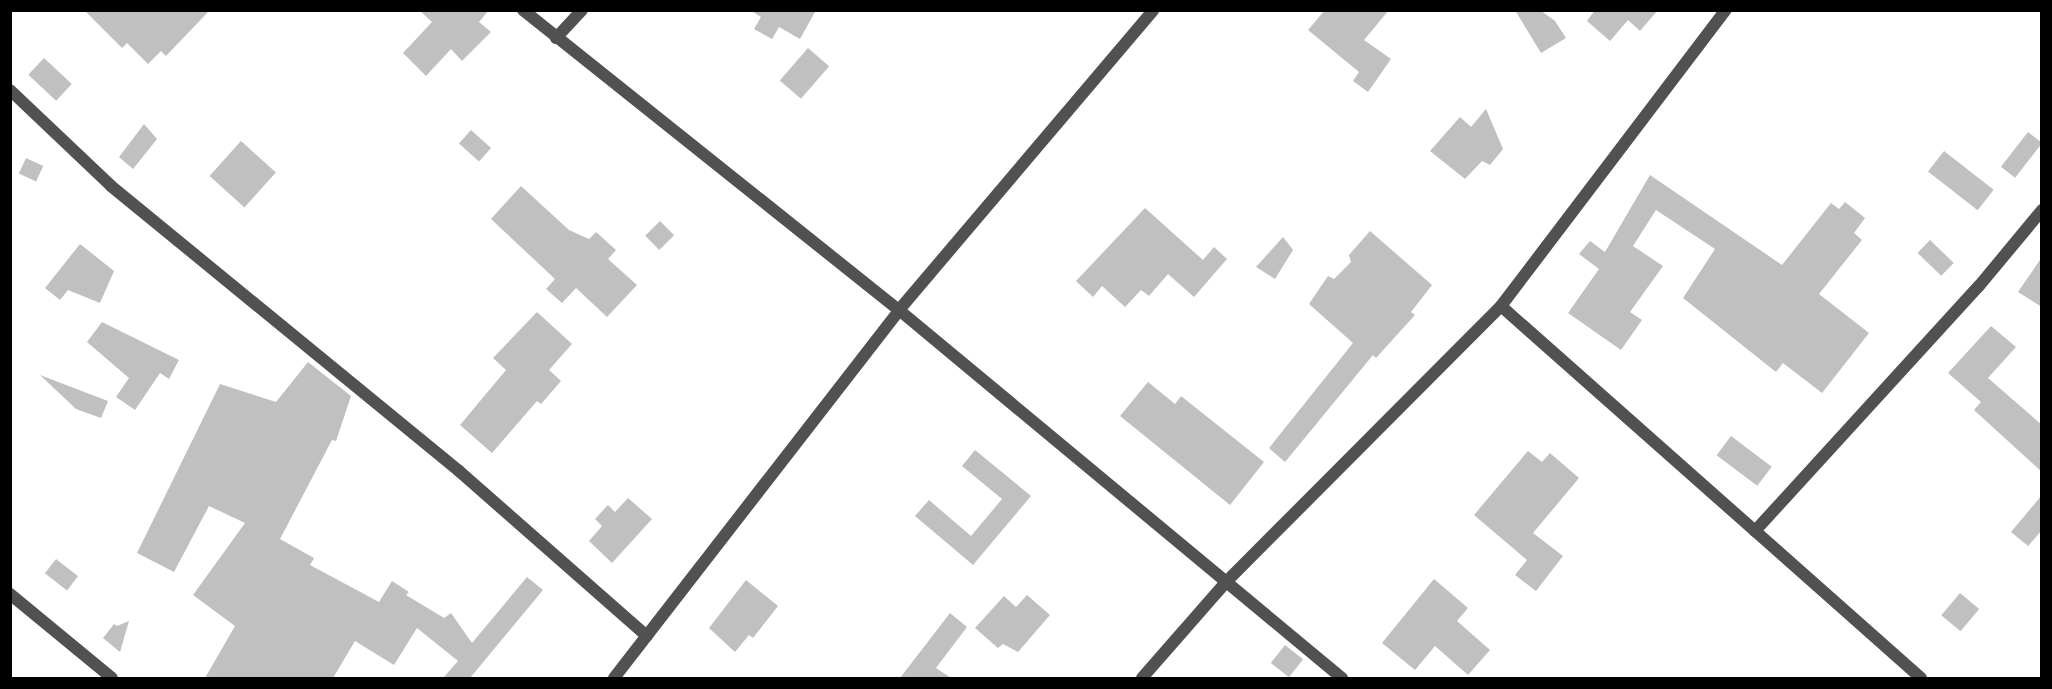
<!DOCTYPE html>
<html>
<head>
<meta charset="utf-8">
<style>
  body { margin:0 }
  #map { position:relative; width:2052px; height:689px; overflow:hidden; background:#fff; font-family:Jost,sans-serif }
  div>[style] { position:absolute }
  .building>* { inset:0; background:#c0c0c0; transform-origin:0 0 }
  .minor>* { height:12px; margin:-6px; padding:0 6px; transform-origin:6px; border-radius:6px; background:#515151 }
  span { translate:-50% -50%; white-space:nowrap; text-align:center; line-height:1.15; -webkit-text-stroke:4.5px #fff; paint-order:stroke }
  .frame { position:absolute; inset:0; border:12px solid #000; pointer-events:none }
</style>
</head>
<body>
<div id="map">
  <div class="building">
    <div style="clip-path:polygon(84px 10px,210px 10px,166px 56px,161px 51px,148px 64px,127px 43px,122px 48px)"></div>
    <div style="clip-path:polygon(419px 10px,489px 10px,479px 22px,491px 32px,462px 61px,451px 49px,426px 76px,403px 53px,432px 22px)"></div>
    <div style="clip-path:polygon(750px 10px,816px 10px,800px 39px,779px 27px,772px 39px,754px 29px,761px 17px)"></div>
    <div style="clip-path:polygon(1325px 10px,1389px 10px,1364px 40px,1391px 59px,1368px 92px,1353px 81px,1359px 72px,1308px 30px)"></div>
    <div style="clip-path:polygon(1515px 10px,1540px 10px,1555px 21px,1566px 38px,1541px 53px)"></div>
    <div style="clip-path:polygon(1595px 10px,1658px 10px,1640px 31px,1628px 20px,1610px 41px,1587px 21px)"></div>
    <div style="left:808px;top:48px;width:28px;height:43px;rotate:41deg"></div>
    <div style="left:44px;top:58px;width:38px;height:23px;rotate:43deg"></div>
    <div style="clip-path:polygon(1486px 109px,1503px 149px,1490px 165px,1482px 161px,1465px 179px,1430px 151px,1460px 117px,1471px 127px)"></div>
    <div style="clip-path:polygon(144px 124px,157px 139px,133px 169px,119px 157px)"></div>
    <div style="left:471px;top:130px;width:27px;height:18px;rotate:42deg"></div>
    <div style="left:2028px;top:132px;width:18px;height:44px;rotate:38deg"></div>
    <div style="left:241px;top:141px;width:47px;height:47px;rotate:42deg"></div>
    <div style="left:1944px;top:151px;width:63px;height:26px;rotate:38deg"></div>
    <div style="left:26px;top:158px;width:19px;height:17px;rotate:25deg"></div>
    <div style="clip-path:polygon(1650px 175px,1782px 265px,1831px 203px,1839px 209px,1845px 202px,1865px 218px,1854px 233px,1862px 240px,1819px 294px,1869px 333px,1822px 393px,1783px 363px,1776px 372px,1683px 298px,1715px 249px,1656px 210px,1633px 246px,1663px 266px,1630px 312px,1642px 320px,1621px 350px,1568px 313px,1599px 269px,1579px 254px,1590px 241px,1605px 252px)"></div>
    <div style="clip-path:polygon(521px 186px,569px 230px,589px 239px,596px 232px,616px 250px,608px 259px,637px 285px,607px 317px,576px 288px,562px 303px,546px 289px,555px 279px,491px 219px)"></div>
    <div style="clip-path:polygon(1145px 208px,1203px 260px,1214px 247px,1227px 259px,1194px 297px,1168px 274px,1149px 296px,1141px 290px,1125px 307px,1102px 286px,1093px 297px,1076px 281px)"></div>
    <div style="left:660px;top:221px;width:20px;height:21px;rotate:45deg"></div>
    <div style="clip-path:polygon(1370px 231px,1432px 285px,1411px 312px,1415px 315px,1376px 358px,1373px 355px,1285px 462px,1269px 448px,1353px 343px,1309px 304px,1328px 276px,1334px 279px,1351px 262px,1349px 255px)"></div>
    <div style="clip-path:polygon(1283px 237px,1293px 250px,1275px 279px,1256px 267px)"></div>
    <div style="left:1930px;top:240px;width:33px;height:18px;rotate:44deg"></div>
    <div style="clip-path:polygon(80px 244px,114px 271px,100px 303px,68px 290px,60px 300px,45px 288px)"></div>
    <div style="clip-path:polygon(2042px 257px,2042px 307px,2018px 292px)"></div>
    <div style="clip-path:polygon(537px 312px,572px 344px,549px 370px,561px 381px,541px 404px,537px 401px,492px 453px,460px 425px,506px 370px,493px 358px)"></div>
    <div style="clip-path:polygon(102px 322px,179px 360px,169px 379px,160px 373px,135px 410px,116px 397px,129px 378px,87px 342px)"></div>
    <div style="clip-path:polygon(1991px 326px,2016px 347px,1988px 378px,2042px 425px,2042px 472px,1974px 410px,1981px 402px,1948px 373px)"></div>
    <div style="clip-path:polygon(308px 362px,351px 396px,336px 441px,332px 440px,280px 539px,314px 558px,310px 565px,379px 602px,392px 581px,409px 592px,406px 595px,444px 618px,451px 613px,472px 643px,527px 577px,543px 590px,470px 678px,443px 678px,458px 661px,417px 628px,394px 665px,355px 641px,333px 678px,205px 678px,235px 626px,193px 595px,245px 523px,209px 506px,174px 572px,137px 553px,220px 384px,276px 402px)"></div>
    <div style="clip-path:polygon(40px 375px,108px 401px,101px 418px,76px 409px)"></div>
    <div style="clip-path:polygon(1148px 382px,1175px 404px,1181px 396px,1264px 462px,1230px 505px,1120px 416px)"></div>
    <div style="left:1731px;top:436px;width:51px;height:24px;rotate:37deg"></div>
    <div style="clip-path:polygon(975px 450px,1031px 496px,973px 565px,915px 516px,929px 500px,971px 536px,1002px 499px,962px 466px)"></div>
    <div style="clip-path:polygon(1528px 451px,1542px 462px,1550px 453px,1579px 478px,1533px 533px,1563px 556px,1536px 591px,1515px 575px,1527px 560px,1474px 515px)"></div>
    <div style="clip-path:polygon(2042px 495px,2042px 530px,2028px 546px,2011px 532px)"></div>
    <div style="clip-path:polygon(628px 498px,652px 519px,612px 563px,589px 541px,602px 526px,595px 519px,608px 505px,615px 512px)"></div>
    <div style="left:56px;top:559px;width:28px;height:18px;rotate:38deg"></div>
    <div style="clip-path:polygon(1434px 579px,1468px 608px,1457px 621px,1490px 650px,1468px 675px,1435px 646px,1415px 670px,1382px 643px)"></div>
    <div style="clip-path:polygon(746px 580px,778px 606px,753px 638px,749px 635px,735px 652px,709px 628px)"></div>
    <div style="left:1960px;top:593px;width:25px;height:29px;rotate:40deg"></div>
    <div style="clip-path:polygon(1027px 595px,1050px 615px,1018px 652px,1003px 644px,998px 648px,975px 628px,1004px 596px,1016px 607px)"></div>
    <div style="clip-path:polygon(950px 613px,967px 627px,936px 668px,951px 678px,900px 678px)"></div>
    <div style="clip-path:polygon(129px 621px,120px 652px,103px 638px,114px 624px,117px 626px)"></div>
    <div style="left:1285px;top:645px;width:23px;height:23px;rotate:38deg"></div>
  </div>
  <div class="minor">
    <div style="left:523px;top:10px;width:481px;rotate:38.6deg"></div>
    <div style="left:899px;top:310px;width:393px;rotate:-49.7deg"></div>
    <div style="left:556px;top:38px;width:38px;rotate:-47deg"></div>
    <div style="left:10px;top:90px;width:139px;rotate:43.5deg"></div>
    <div style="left:111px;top:186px;width:450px;rotate:39.3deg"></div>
    <div style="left:459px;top:471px;width:250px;rotate:41.3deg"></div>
    <div style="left:1501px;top:306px;width:372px;rotate:-52.8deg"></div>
    <div style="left:1755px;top:531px;width:332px;rotate:-47.6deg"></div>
    <div style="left:1979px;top:286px;width:99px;rotate:-50.3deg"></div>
    <div style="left:10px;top:594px;width:132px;rotate:39.5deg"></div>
    <div style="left:614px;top:678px;width:465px;rotate:-52.2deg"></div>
    <div style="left:899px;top:310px;width:576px;rotate:39.72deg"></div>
    <div style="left:1142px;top:678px;width:128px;rotate:-48.8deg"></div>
    <div style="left:1226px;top:582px;width:390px;rotate:-45.1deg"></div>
    <div style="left:1501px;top:306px;width:561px;rotate:41.53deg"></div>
  </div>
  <div class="frame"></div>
</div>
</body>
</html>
